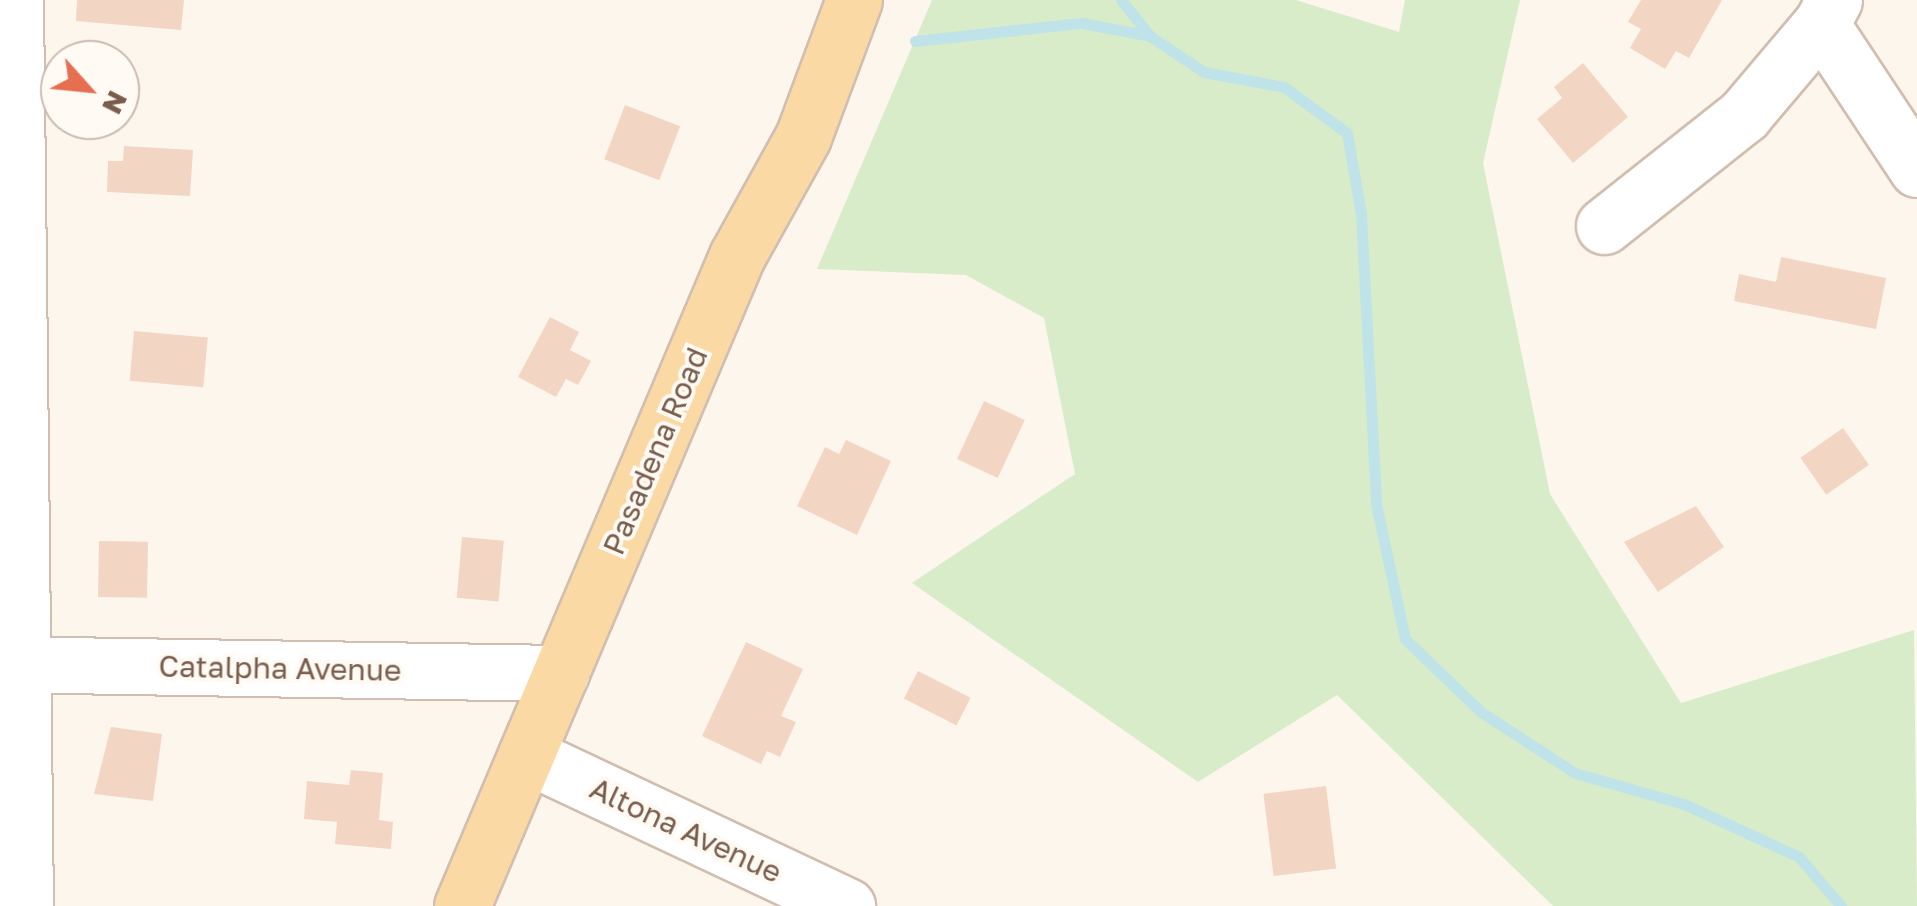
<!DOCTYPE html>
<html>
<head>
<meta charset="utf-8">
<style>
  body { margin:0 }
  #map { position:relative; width:1917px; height:906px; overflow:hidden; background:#fdf6ec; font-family:"Golos Text",sans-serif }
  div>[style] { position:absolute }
  .green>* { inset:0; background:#d8ecc9 }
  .stream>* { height:11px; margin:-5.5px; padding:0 5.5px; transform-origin:5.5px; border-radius:5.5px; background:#bfe3e8 }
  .building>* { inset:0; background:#f3d5c3; transform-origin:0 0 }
  .roads { filter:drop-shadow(2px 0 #d1beb0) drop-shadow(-2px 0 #d1beb0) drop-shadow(0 2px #d1beb0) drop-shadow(0 -2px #d1beb0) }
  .minor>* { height:55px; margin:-27.5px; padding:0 27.5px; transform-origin:27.5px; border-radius:27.5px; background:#fff }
  .major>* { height:55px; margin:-27.5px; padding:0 27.5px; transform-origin:27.5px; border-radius:27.5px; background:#fbd9a5 }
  span { translate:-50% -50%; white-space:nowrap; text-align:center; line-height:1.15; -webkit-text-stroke:8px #fffaf3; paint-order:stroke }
  .street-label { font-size:30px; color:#7a5c4d }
  .north { position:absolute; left:40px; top:40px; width:100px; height:100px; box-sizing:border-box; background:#fffaf3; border:2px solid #cabbb1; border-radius:50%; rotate:117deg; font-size:28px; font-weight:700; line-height:40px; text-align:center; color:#7a5c4d }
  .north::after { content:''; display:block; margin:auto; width:35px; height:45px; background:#e76f51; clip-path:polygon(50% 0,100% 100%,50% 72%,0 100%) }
</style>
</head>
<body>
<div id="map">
  <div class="green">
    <div style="clip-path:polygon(932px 0,1296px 0,1399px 32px,1405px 0,1520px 0,1483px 163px,1550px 494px,1681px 703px,1914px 630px,1917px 906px,1553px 906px,1337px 695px,1198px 782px,912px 583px,1075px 474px,1044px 318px,966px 275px,817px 269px)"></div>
  </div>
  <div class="stream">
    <div style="left:1121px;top:0;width:46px;rotate:51.1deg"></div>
    <div style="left:915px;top:41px;width:168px;rotate:-6.2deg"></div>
    <div style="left:1082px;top:23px;width:69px;rotate:10.8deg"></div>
    <div style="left:1150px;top:36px;width:65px;rotate:33.7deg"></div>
    <div style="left:1204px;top:72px;width:81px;rotate:10.6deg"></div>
    <div style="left:1284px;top:87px;width:78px;rotate:36.1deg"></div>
    <div style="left:1347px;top:133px;width:82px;rotate:80.2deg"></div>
    <div style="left:1361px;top:214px;width:290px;rotate:87deg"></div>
    <div style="left:1376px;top:504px;width:138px;rotate:77.9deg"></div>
    <div style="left:1405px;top:639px;width:105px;rotate:43.8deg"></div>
    <div style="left:1481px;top:712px;width:112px;rotate:33deg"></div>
    <div style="left:1575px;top:773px;width:113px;rotate:15.9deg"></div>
    <div style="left:1684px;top:804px;width:127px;rotate:24.7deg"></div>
    <div style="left:1799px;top:857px;width:65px;rotate:49.4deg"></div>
  </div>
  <div class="building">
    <div style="clip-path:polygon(77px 0,184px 0,181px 30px,76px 21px)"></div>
    <div style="clip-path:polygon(1641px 0,1722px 0,1689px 58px,1676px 51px,1665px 69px,1630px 48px,1641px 29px,1628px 22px)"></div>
    <div style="clip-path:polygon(1583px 63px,1628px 117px,1573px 163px,1537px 119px,1562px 98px,1554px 87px)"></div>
    <div style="left:625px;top:105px;width:59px;height:58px;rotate:21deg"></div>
    <div style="clip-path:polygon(124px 146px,193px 150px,190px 196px,107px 192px,108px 161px,123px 161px)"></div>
    <div style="clip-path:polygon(1781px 257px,1886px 278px,1876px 329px,1734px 301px,1739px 274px,1776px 282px)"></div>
    <div style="clip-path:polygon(550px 317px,579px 332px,570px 350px,591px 361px,578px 385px,566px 379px,556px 397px,518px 377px)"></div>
    <div style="left:134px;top:331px;width:74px;height:50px;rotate:5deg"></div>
    <div style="left:984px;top:401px;width:45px;height:64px;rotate:25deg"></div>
    <div style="left:1843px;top:428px;width:45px;height:52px;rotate:55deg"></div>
    <div style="clip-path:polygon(846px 440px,891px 461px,857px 535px,797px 506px,825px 447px,839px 454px)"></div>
    <div style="clip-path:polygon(1696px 506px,1724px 547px,1658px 592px,1624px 542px)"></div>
    <div style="left:462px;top:537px;width:42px;height:61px;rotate:5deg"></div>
    <div style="left:99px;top:541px;width:49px;height:56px;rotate:1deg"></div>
    <div style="clip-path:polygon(746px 642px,803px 669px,781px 716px,796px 722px,780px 757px,767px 751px,761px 764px,702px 736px)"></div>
    <div style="left:918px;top:671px;width:59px;height:31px;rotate:27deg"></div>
    <div style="clip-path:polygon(111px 727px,162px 734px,153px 801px,94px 794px)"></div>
    <div style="clip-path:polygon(351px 770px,383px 773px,379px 820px,393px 822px,391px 849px,335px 844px,337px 822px,304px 819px,307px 781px,349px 785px)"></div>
    <div style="left:1326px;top:786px;width:83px;height:63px;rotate:83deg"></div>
  </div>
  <div class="roads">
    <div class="minor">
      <div style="left:15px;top:0;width:906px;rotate:89.37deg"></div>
      <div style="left:1834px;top:0;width:27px;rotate:118deg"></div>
      <div style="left:1821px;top:24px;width:174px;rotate:56.5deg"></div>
      <div style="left:1604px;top:226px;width:179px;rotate:-38.4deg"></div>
      <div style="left:1744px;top:115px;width:119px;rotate:-49.8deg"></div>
      <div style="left:0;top:664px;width:561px;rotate:0.92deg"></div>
      <div style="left:526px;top:755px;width:355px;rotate:25.2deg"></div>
    </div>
    <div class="major">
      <div style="left:462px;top:906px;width:706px;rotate:-67.07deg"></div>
      <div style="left:737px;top:256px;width:136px;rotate:-61deg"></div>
      <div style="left:803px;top:137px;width:146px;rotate:-69.6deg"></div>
    </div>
  </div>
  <div class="street-label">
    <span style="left:655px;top:451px;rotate:-67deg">Pasadena Road</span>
    <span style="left:280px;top:668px;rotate:1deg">Catalpha Avenue</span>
    <span style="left:686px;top:830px;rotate:25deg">Altona Avenue</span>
  </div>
  <div class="north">N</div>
</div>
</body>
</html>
